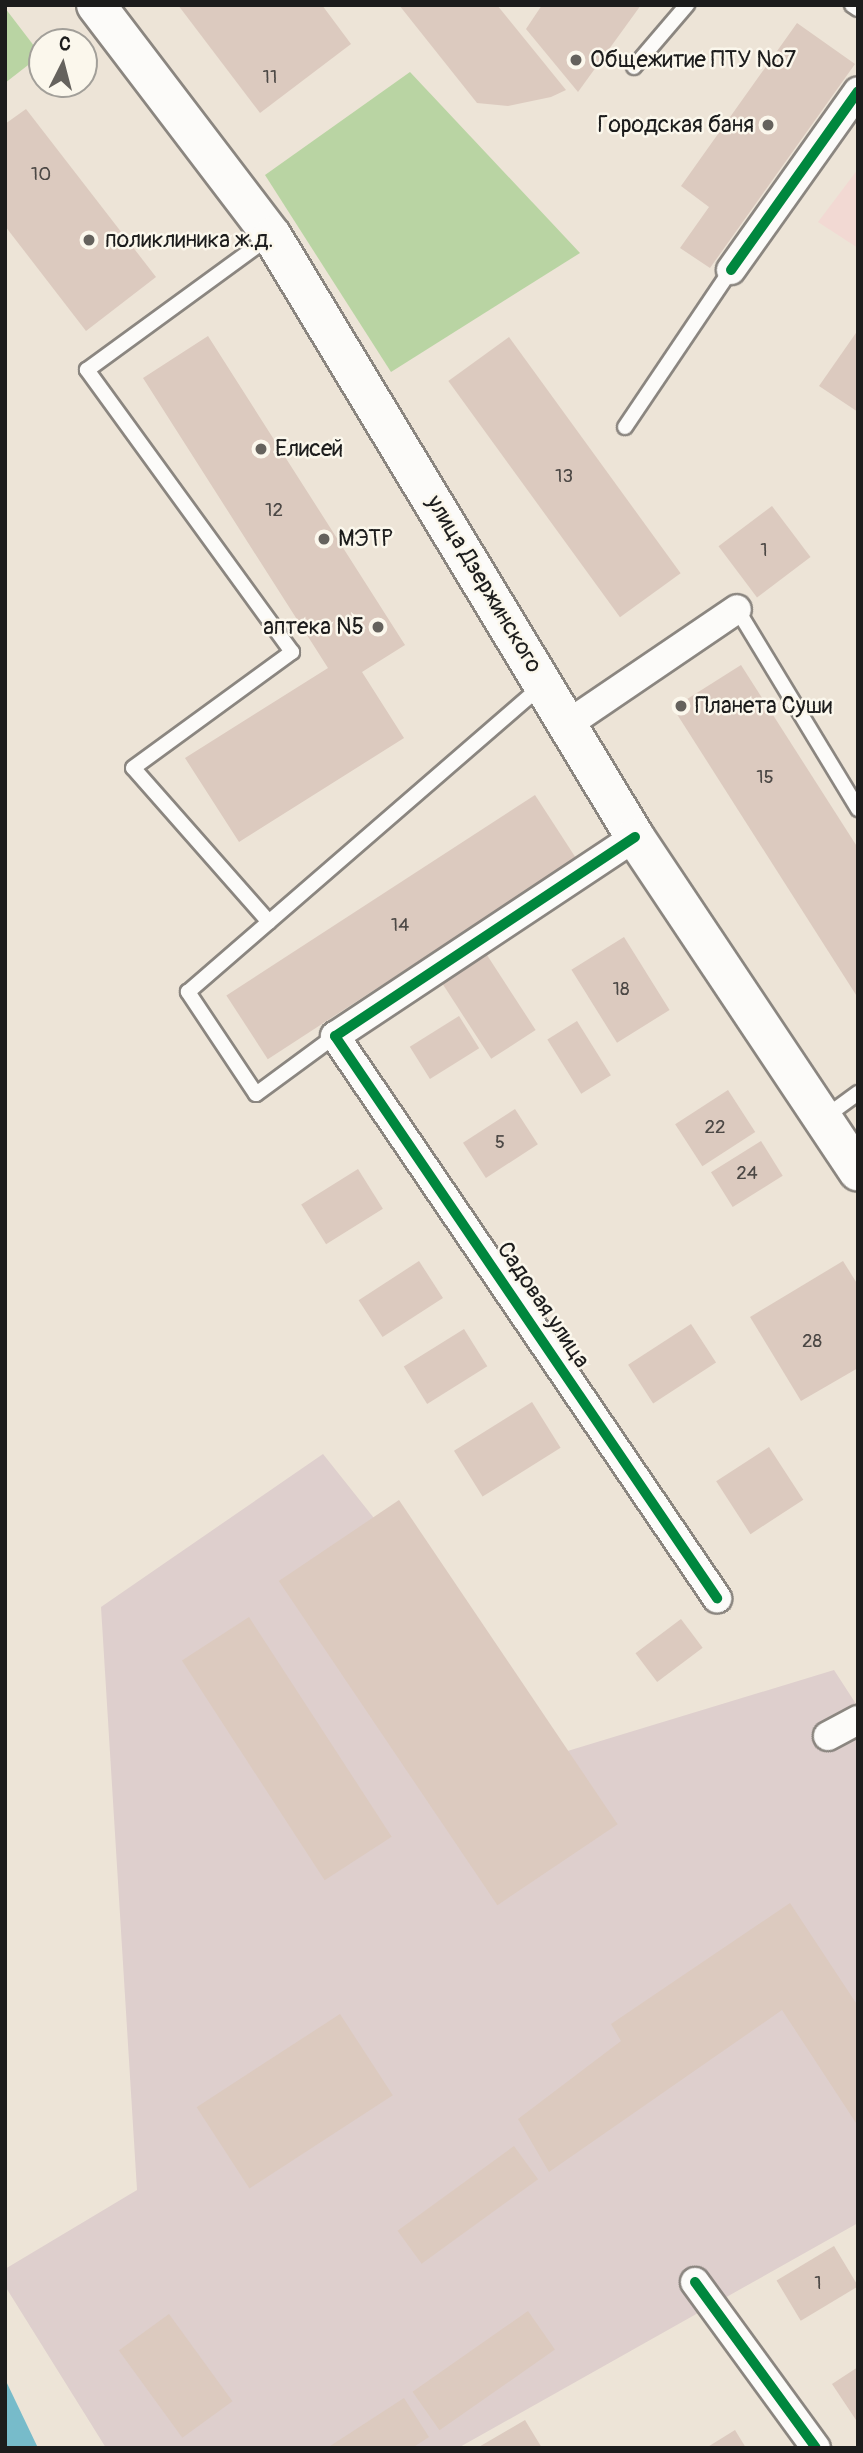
<!DOCTYPE html>
<html>
<head>
<meta charset="utf-8">
<style>
  body { margin:0 }
  #map { position:relative; width:863px; height:2453px; overflow:hidden; background:#ede4d7; font-family:Pangolin,sans-serif }
  div>[style] { position:absolute }
  .built>* { inset:0; background:#f2d9d3 }
  .industrial>* { inset:0; background:#decfcd }
  .green>* { inset:0; background:#b9d4a3 }
  .water>* { inset:0; background:#77bbca }
  .building>* { inset:0; background:#dccabf; transform-origin:0 0 }
  .roads { filter:drop-shadow(2px 0 #8b8680) drop-shadow(-2px 0 #8b8680) drop-shadow(0 2px #8b8680) drop-shadow(0 -2px #8b8680) }
  .lane>* { height:14px; margin:-7px; padding:0 7px; transform-origin:7px; border-radius:7px; background:#fcfbf9 }
  .street>* { height:28px; margin:-14px; padding:0 14px; transform-origin:14px; border-radius:14px; background:#fcfbf9 }
  .secondary>* { height:38px; margin:-19px; padding:0 19px; transform-origin:19px; border-radius:19px; background:#fcfbf9 }
  .cycleway>* { height:10px; margin:-5px; padding:0 5px; transform-origin:5px; border-radius:5px; background:#00873e }
  .dots>* { width:19px; height:19px; translate:-50% -50%; box-sizing:border-box; border:4px solid #fbf7ec; border-radius:50% }
  span { translate:-50% -50%; white-space:nowrap; text-align:center; line-height:1.15; -webkit-text-stroke:5px #fbf7ec; paint-order:stroke }
  .number-label { font-size:19px; color:#4c4845 }
  .number-label span { -webkit-text-stroke-width:0 }
  .poi-label { font-size:23px; color:#1c1c1c }
  .left { translate:0 -50%; text-align:left }
  .right { translate:-100% -50%; text-align:right }
  .street-label { font-size:23px; color:#1c1c1c }
  .frame { position:absolute; inset:0; border:7px solid #1c1c1c; pointer-events:none }
  .north { position:absolute; left:28px; top:28px; width:70px; height:70px; box-sizing:border-box; background:#fbf7ec; border:2px solid #a29f99; border-radius:50%; rotate:6deg; font-size:19px; font-weight:700; line-height:28px; text-align:center; color:#1c1c1c }
  .north::after { content:''; display:block; margin:auto; width:24px; height:32px; background:#65625d; clip-path:polygon(50% 0,100% 100%,50% 72%,0 100%) }
</style>
</head>
<body>
<div id="map">
  <div class="built">
    <div style="clip-path:polygon(858px 169px,858px 248px,818px 222px)"></div>
  </div>
  <div class="industrial">
    <div style="clip-path:polygon(323px 1454px,561px 1753px,834px 1670px,858px 1707px,858px 2223px,458px 2448px,106px 2448px,5px 2286px,5px 2269px,137px 2190px,101px 1607px)"></div>
  </div>
  <div class="green">
    <div style="clip-path:polygon(5px 8px,41px 55px,5px 83px)"></div>
    <div style="clip-path:polygon(410px 72px,580px 253px,391px 372px,265px 175px)"></div>
  </div>
  <div class="water">
    <div style="clip-path:polygon(5px 2379px,38px 2448px,5px 2448px)"></div>
  </div>
  <div class="building">
    <div style="clip-path:polygon(178px 5px,322px 5px,351px 44px,260px 113px)"></div>
    <div style="clip-path:polygon(399px 5px,497px 5px,566px 90px,551px 97px,508px 106px,477px 103px)"></div>
    <div style="clip-path:polygon(542px 5px,641px 5px,578px 92px,526px 29px)"></div>
    <div style="clip-path:polygon(797px 23px,855px 64px,710px 268px,680px 248px,709px 207px,681px 186px)"></div>
    <div style="clip-path:polygon(26px 109px,156px 277px,86px 331px,5px 226px,5px 124px)"></div>
    <div style="clip-path:polygon(858px 330px,858px 412px,819px 386px)"></div>
    <div style="clip-path:polygon(208px 336px,405px 645px,362px 672px,404px 738px,239px 842px,185px 758px,328px 668px,143px 378px)"></div>
    <div style="left:509px;top:337px;width:292px;height:75px;rotate:54deg"></div>
    <div style="left:772px;top:506px;width:64px;height:67px;rotate:53deg"></div>
    <div style="clip-path:polygon(741px 665px,858px 848px,858px 998px,673px 708px)"></div>
    <div style="left:535px;top:795px;width:76px;height:368px;rotate:57deg"></div>
    <div style="left:624px;top:937px;width:86px;height:62px;rotate:58deg"></div>
    <div style="left:485px;top:952px;width:93px;height:53px;rotate:57deg"></div>
    <div style="left:459px;top:1016px;width:38px;height:58px;rotate:58deg"></div>
    <div style="left:577px;top:1021px;width:64px;height:35px;rotate:58deg"></div>
    <div style="left:728px;top:1090px;width:50px;height:63px;rotate:57deg"></div>
    <div style="left:515px;top:1109px;width:42px;height:62px;rotate:57deg"></div>
    <div style="left:761px;top:1141px;width:41px;height:59px;rotate:58deg"></div>
    <div style="left:358px;top:1169px;width:47px;height:67px;rotate:58deg"></div>
    <div style="left:419px;top:1261px;width:44px;height:72px;rotate:57deg"></div>
    <div style="clip-path:polygon(843px 1261px,858px 1285px,858px 1368px,801px 1401px,750px 1317px)"></div>
    <div style="left:691px;top:1324px;width:46px;height:75px;rotate:57deg"></div>
    <div style="left:464px;top:1329px;width:44px;height:71px;rotate:58deg"></div>
    <div style="left:532px;top:1402px;width:54px;height:92px;rotate:58deg"></div>
    <div style="left:769px;top:1447px;width:63px;height:63px;rotate:57deg"></div>
    <div style="left:399px;top:1500px;width:391px;height:145px;rotate:56deg"></div>
    <div style="left:249px;top:1617px;width:262px;height:80px;rotate:57deg"></div>
    <div style="left:681px;top:1619px;width:36px;height:57px;rotate:53deg"></div>
    <div style="clip-path:polygon(790px 1903px,858px 2006px,858px 2126px,782px 2010px,549px 2172px,518px 2119px,621px 2041px,611px 2024px)"></div>
    <div style="left:340px;top:2014px;width:97px;height:171px;rotate:57deg"></div>
    <div style="left:514px;top:2146px;width:41px;height:144px;rotate:54deg"></div>
    <div style="left:834px;top:2246px;width:47px;height:67px;rotate:59deg"></div>
    <div style="left:528px;top:2311px;width:47px;height:141px;rotate:55deg"></div>
    <div style="left:169px;top:2314px;width:108px;height:62px;rotate:54deg"></div>
    <div style="clip-path:polygon(858px 2367px,858px 2423px,832px 2384px)"></div>
    <div style="clip-path:polygon(404px 2398px,429px 2437px,412px 2448px,327px 2448px)"></div>
    <div style="clip-path:polygon(525px 2420px,542px 2448px,477px 2448px)"></div>
    <div style="clip-path:polygon(735px 2430px,746px 2448px,706px 2448px)"></div>
  </div>
  <div class="roads">
    <div class="lane">
      <div style="left:852px;top:5px;width:7px;rotate:34deg"></div>
      <div style="left:634px;top:67px;width:82px;rotate:-49.5deg"></div>
      <div style="left:625px;top:427px;width:189px;rotate:-56deg"></div>
      <div style="left:737px;top:609px;width:234px;rotate:58.8deg"></div>
      <div style="left:269px;top:922px;width:205px;rotate:-131.4deg"></div>
      <div style="left:133px;top:768px;width:197px;rotate:-36.1deg"></div>
      <div style="left:292px;top:652px;width:349px;rotate:-126deg"></div>
      <div style="left:87px;top:370px;width:228px;rotate:-36.1deg"></div>
      <div style="left:335px;top:1036px;width:98px;rotate:143.7deg"></div>
      <div style="left:256px;top:1094px;width:123px;rotate:-123.7deg"></div>
      <div style="left:188px;top:992px;width:469px;rotate:-40.9deg"></div>
      <div style="left:825px;top:1117px;width:41px;rotate:-36deg"></div>
    </div>
    <div class="street">
      <div style="left:731px;top:270px;width:219px;rotate:-54.6deg"></div>
      <div style="left:568px;top:724px;width:204px;rotate:-34.2deg"></div>
      <div style="left:635px;top:837px;width:360px;rotate:146.4deg"></div>
      <div style="left:335px;top:1036px;width:680px;rotate:55.8deg"></div>
      <div style="left:828px;top:1736px;width:34px;rotate:-28deg"></div>
      <div style="left:695px;top:2282px;width:205px;rotate:53.9deg"></div>
    </div>
    <div class="secondary">
      <div style="left:96px;top:5px;width:290px;rotate:52.7deg"></div>
      <div style="left:272px;top:236px;width:702px;rotate:58.87deg"></div>
      <div style="left:635px;top:837px;width:402px;rotate:56.3deg"></div>
    </div>
  </div>
  <div class="cycleway">
    <div style="left:731px;top:270px;width:219px;rotate:-54.6deg"></div>
    <div style="left:635px;top:837px;width:360px;rotate:146.4deg"></div>
    <div style="left:335px;top:1036px;width:680px;rotate:55.8deg"></div>
    <div style="left:695px;top:2282px;width:205px;rotate:53.9deg"></div>
  </div>
  <div class="dots">
    <div style="left:576px;top:60px;background:#65625d"></div>
    <div style="left:768px;top:125px;background:#65625d"></div>
    <div style="left:89px;top:240px;background:#65625d"></div>
    <div style="left:261px;top:449px;background:#65625d"></div>
    <div style="left:324px;top:539px;background:#65625d"></div>
    <div style="left:378px;top:627px;background:#65625d"></div>
    <div style="left:681px;top:706px;background:#65625d"></div>
  </div>
  <div class="number-label">
    <span style="left:270px;top:78px">11</span>
    <span style="left:41px;top:175px">10</span>
    <span style="left:564px;top:477px">13</span>
    <span style="left:274px;top:511px">12</span>
    <span style="left:764px;top:551px">1</span>
    <span style="left:765px;top:778px">15</span>
    <span style="left:400px;top:926px">14</span>
    <span style="left:621px;top:990px">18</span>
    <span style="left:715px;top:1128px">22</span>
    <span style="left:500px;top:1143px">5</span>
    <span style="left:747px;top:1174px">24</span>
    <span style="left:812px;top:1342px">28</span>
    <span style="left:818px;top:2284px">1</span>
  </div>
  <div class="poi-label">
    <span class="left" style="left:590px;top:60px">Общежитие ПТУ №7</span>
    <span class="right" style="left:754px;top:125px">Городская баня</span>
    <span class="left" style="left:105px;top:240px">поликлиника ж.д.</span>
    <span class="left" style="left:275px;top:449px">Елисей</span>
    <span class="left" style="left:338px;top:539px">МЭТР</span>
    <span class="right" style="left:364px;top:627px">аптека N5</span>
    <span class="left" style="left:695px;top:706px">Планета Суши</span>
  </div>
  <div class="street-label">
    <span style="left:484px;top:584px;rotate:59deg">улица Дзержинского</span>
    <span style="left:543px;top:1305px;rotate:56deg">Садовая улица</span>
  </div>
  <div class="frame"></div>
  <div class="north">С</div>
</div>
</body>
</html>
